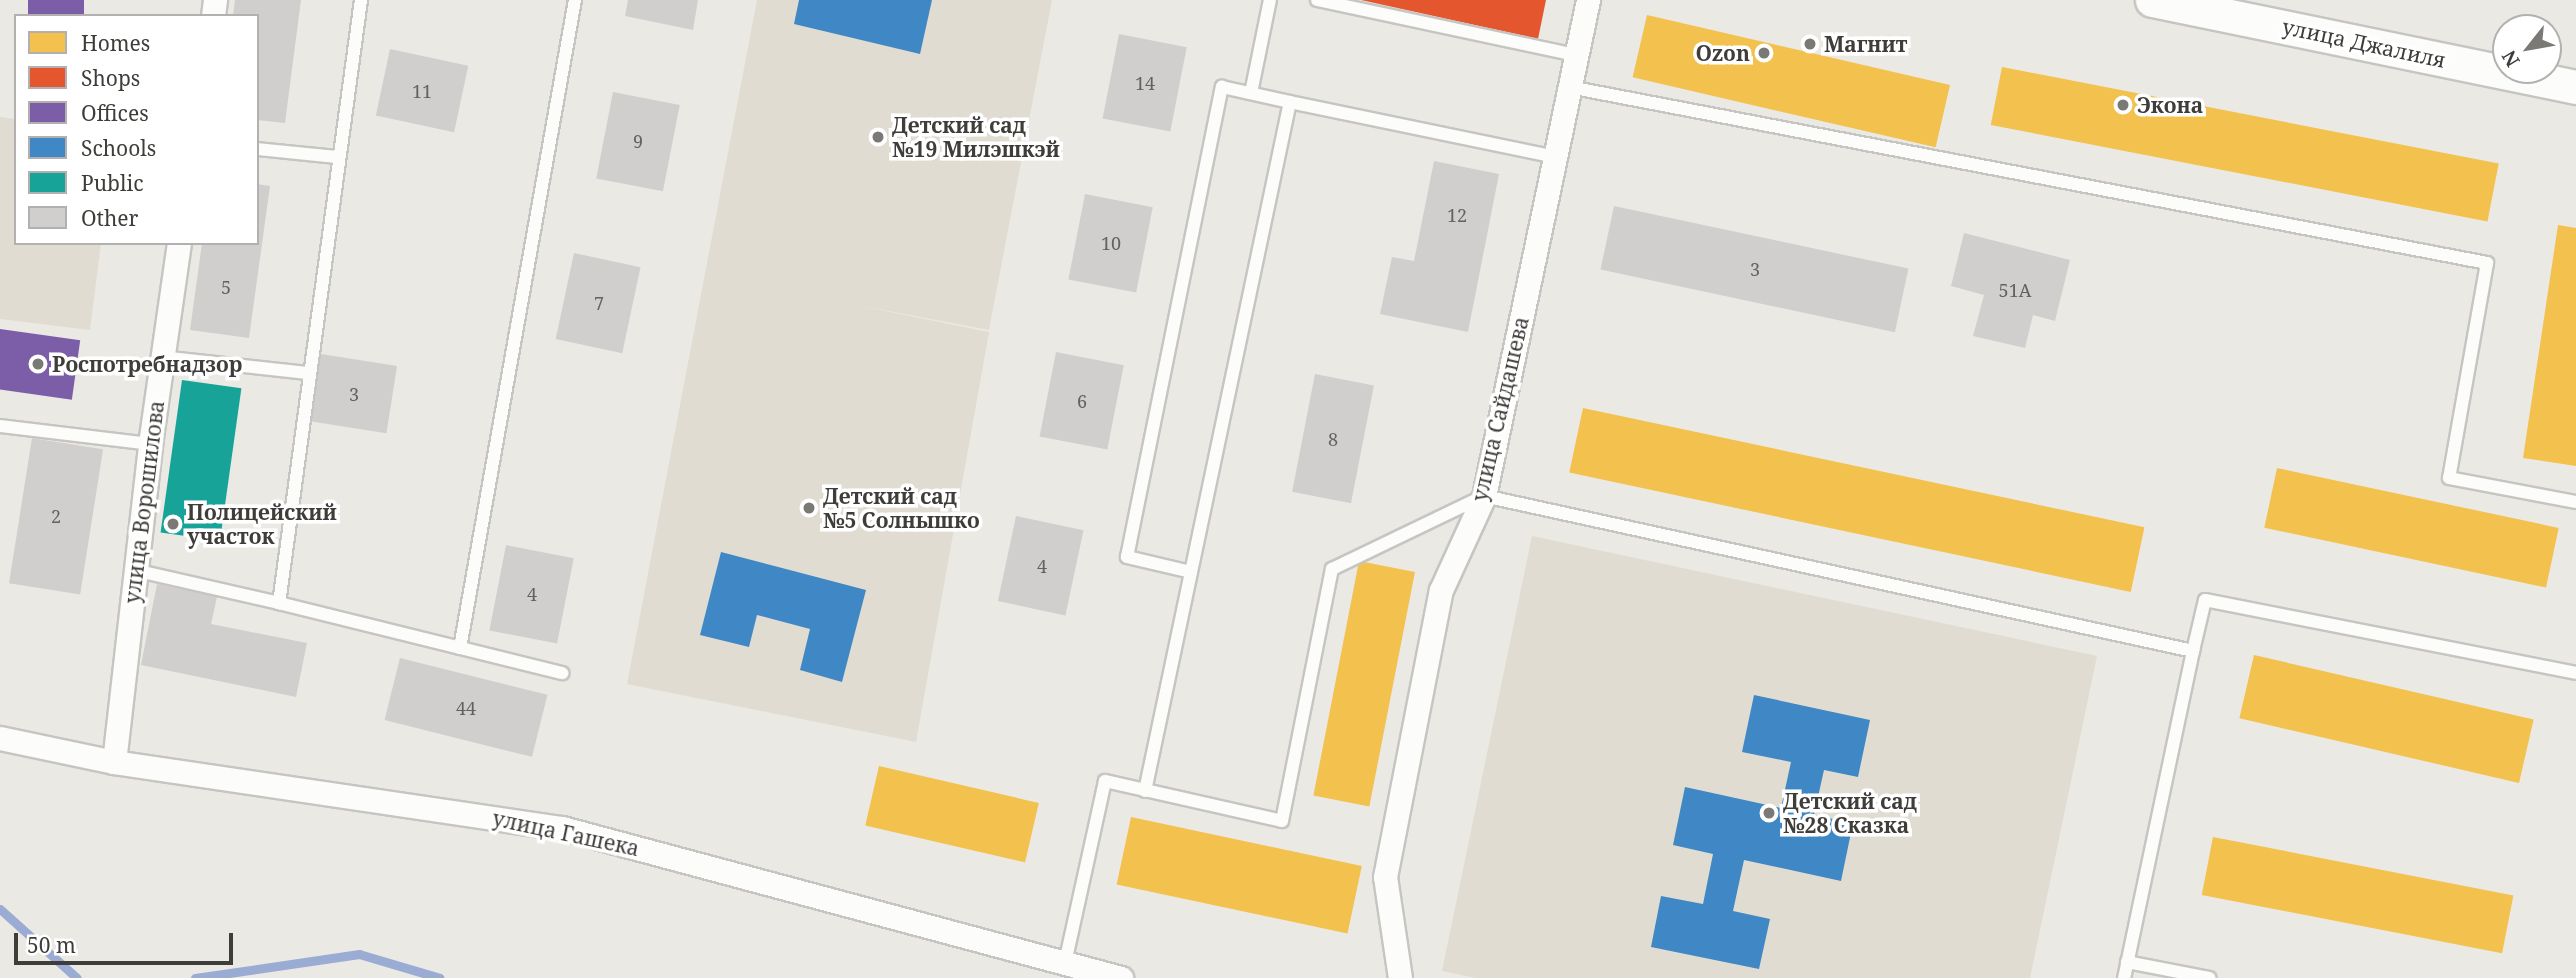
<!DOCTYPE html>
<html>
<head>
<meta charset="utf-8">
<style>
  body { margin:0 }
  #map { position:relative; width:2576px; height:978px; overflow:hidden; background:#ebe9e4; font-family:"Noto Serif",serif }
  div>[style] { position:absolute }
  .built>* { inset:0; background:#e0dcd1 }
  .homes>* { inset:0; background:#f2c14e; transform-origin:0 0 }
  .shops>* { inset:0; background:#e4572e }
  .offices>* { inset:0; background:#7b5ea7; transform-origin:0 0 }
  .schools>* { inset:0; background:#3f88c5 }
  .public>* { inset:0; background:#17a398; transform-origin:0 0 }
  .stream>* { height:9px; margin:-4.5px; padding:0 4.5px; transform-origin:4.5px; border-radius:4.5px; background:#9aacd3 }
  .building>* { inset:0; background:#d1cfce; transform-origin:0 0 }
  .roads { filter:drop-shadow(2px 0 #c7c5c1) drop-shadow(-2px 0 #c7c5c1) drop-shadow(0 2px #c7c5c1) drop-shadow(0 -2px #c7c5c1) }
  .service>* { height:12px; margin:-6px; padding:0 6px; transform-origin:6px; border-radius:6px; background:#fcfcfb }
  .minor>* { height:23px; margin:-11.5px; padding:0 11.5px; transform-origin:11.5px; border-radius:11.5px; background:#fcfcfb }
  .secondary>* { height:33px; margin:-16.5px; padding:0 16.5px; transform-origin:16.5px; border-radius:16.5px; background:#fcfcfb }
  .dots>* { width:19px; height:19px; translate:-50% -50%; box-sizing:border-box; border:4px solid #fff; border-radius:50% }
  span { translate:-50% -50%; white-space:nowrap; text-align:center; line-height:1.15; -webkit-text-stroke:7px #fff; paint-order:stroke }
  .number-label { font-size:18px; color:#64625e }
  .number-label span { -webkit-text-stroke-width:0 }
  .street-label { font-size:21px; color:#3f3d39 }
  .poi-label { font-size:21px; color:#3f3d39; font-weight:700 }
  .left { translate:0 -50%; text-align:left }
  .right { translate:-100% -50%; text-align:right }
  .legend { position:absolute; left:14px; top:14px; width:245px; height:231px; box-sizing:border-box; background:#fff; border:2px solid #b2b1b0; margin:0; padding:9px 12px; list-style:none; font-size:21px; color:#3f3d39 }
  .legend li { display:flex; align-items:center; gap:14px; height:35px }
  .legend b { width:35px; border:2px solid #b2b1b0 }
  .north { position:absolute; left:2492px; top:14px; width:70px; height:70px; box-sizing:border-box; background:#fff; border:2px solid #b2b1b0; border-radius:50%; rotate:239deg; font-size:19px; font-weight:700; line-height:28px; text-align:center; color:#3f3d39 }
  .north::after { content:''; display:block; margin:auto; width:24px; height:32px; background:#7b7975; clip-path:polygon(50% 0,100% 100%,50% 72%,0 100%) }
  .scale { position:absolute; left:14px; top:933px; width:219px; height:32px; box-sizing:border-box; border:4px solid #3f3d39; border-top:0; padding-left:9px; font-size:21px; line-height:24px; white-space:nowrap; color:#3f3d39; -webkit-text-stroke:5px #fff; paint-order:stroke }
</style>
</head>
<body>
<div id="map">
  <div class="built">
    <div style="clip-path:polygon(757px 0,1052px 0,989px 330px,851px 304px,989px 332px,916px 742px,627px 684px)"></div>
    <div style="clip-path:polygon(0 117px,16px 119px,16px 243px,101px 243px,90px 330px,0 319px)"></div>
    <div style="clip-path:polygon(1532px 536px,2097px 656px,2030px 978px,1476px 978px,1442px 971px)"></div>
  </div>
  <div class="homes">
    <div style="left:1647px;top:15px;width:311px;height:64px;rotate:13deg"></div>
    <div style="left:2002px;top:67px;width:506px;height:59px;rotate:11deg"></div>
    <div style="clip-path:polygon(2558px 225px,2576px 228px,2576px 466px,2523px 458px)"></div>
    <div style="left:1583px;top:408px;width:574px;height:66px;rotate:12deg"></div>
    <div style="left:2277px;top:468px;width:288px;height:61px;rotate:12deg"></div>
    <div style="left:1359px;top:561px;width:57px;height:239px;rotate:11deg"></div>
    <div style="left:2254px;top:655px;width:287px;height:65px;rotate:13deg"></div>
    <div style="left:879px;top:766px;width:164px;height:61px;rotate:13deg"></div>
    <div style="left:1131px;top:817px;width:236px;height:69px;rotate:12deg"></div>
    <div style="left:2213px;top:837px;width:306px;height:59px;rotate:11deg"></div>
  </div>
  <div class="shops">
    <div style="clip-path:polygon(1361px 0,1546px 0,1538px 39px)"></div>
  </div>
  <div class="offices">
    <div style="left:28px;top:0;width:56px;height:16px"></div>
    <div style="left:0;top:329px;width:81px;height:60px;rotate:8deg"></div>
  </div>
  <div class="schools">
    <div style="clip-path:polygon(799px 0,932px 0,920px 54px,794px 24px)"></div>
    <div style="clip-path:polygon(721px 552px,866px 590px,842px 682px,800px 670px,810px 629px,757px 615px,749px 647px,700px 635px)"></div>
    <div style="clip-path:polygon(1754px 695px,1870px 720px,1858px 777px,1824px 770px,1814px 815px,1853px 823px,1841px 881px,1744px 860px,1733px 911px,1770px 919px,1759px 969px,1651px 947px,1661px 896px,1703px 904px,1713px 854px,1673px 845px,1685px 787px,1781px 808px,1791px 762px,1742px 752px)"></div>
  </div>
  <div class="public">
    <div style="left:182px;top:380px;width:60px;height:154px;rotate:8deg"></div>
  </div>
  <div class="stream">
    <div style="left:0;top:909px;width:103px;rotate:41.9deg"></div>
    <div style="left:195px;top:978px;width:166px;rotate:-8.3deg"></div>
    <div style="left:359px;top:954px;width:84px;rotate:16.5deg"></div>
  </div>
  <div class="building">
    <div style="clip-path:polygon(235px 0,301px 0,285px 123px,257px 120px,257px 16px,233px 16px)"></div>
    <div style="clip-path:polygon(628px 0,698px 0,693px 30px,625px 16px)"></div>
    <div style="left:1119px;top:34px;width:69px;height:86px;rotate:11deg"></div>
    <div style="left:390px;top:49px;width:80px;height:68px;rotate:12deg"></div>
    <div style="left:613px;top:92px;width:68px;height:88px;rotate:11deg"></div>
    <div style="clip-path:polygon(1434px 161px,1499px 174px,1468px 332px,1380px 314px,1392px 257px,1414px 261px)"></div>
    <div style="clip-path:polygon(257px 184px,270px 186px,249px 338px,190px 330px,202px 243px,257px 243px)"></div>
    <div style="left:1085px;top:194px;width:69px;height:87px;rotate:11deg"></div>
    <div style="left:1614px;top:206px;width:301px;height:65px;rotate:12deg"></div>
    <div style="clip-path:polygon(1964px 233px,2070px 260px,2055px 321px,2033px 315px,2025px 348px,1973px 336px,1984px 295px,1951px 286px)"></div>
    <div style="left:574px;top:253px;width:68px;height:88px;rotate:12deg"></div>
    <div style="left:1056px;top:352px;width:69px;height:86px;rotate:11deg"></div>
    <div style="left:321px;top:354px;width:77px;height:68px;rotate:9deg"></div>
    <div style="left:1315px;top:374px;width:60px;height:120px;rotate:11deg"></div>
    <div style="left:32px;top:438px;width:72px;height:147px;rotate:9deg"></div>
    <div style="left:1016px;top:516px;width:69px;height:87px;rotate:12deg"></div>
    <div style="left:506px;top:545px;width:69px;height:87px;rotate:11deg"></div>
    <div style="clip-path:polygon(157px 584px,217px 597px,211px 624px,307px 643px,296px 697px,141px 665px)"></div>
    <div style="left:400px;top:658px;width:152px;height:64px;rotate:14deg"></div>
  </div>
  <div class="roads">
    <div class="service">
      <div style="left:361px;top:0;width:609px;rotate:97.74deg"></div>
      <div style="left:279px;top:603px;width:292px;rotate:13.9deg"></div>
      <div style="left:1317px;top:0;width:265px;rotate:12deg"></div>
      <div style="left:1569px;top:87px;width:935px;rotate:10.85deg"></div>
      <div style="left:2487px;top:263px;width:218px;rotate:100deg"></div>
      <div style="left:2449px;top:478px;width:129px;rotate:10.7deg"></div>
      <div style="left:1251px;top:93px;width:95px;rotate:-78.5deg"></div>
      <div style="left:257px;top:149px;width:79px;rotate:5.8deg"></div>
      <div style="left:162px;top:357px;width:147px;rotate:6.3deg"></div>
      <div style="left:0;top:426px;width:151px;rotate:6.8deg"></div>
      <div style="left:134px;top:570px;width:149px;rotate:12.8deg"></div>
      <div style="left:1191px;top:572px;width:66px;rotate:-166.8deg"></div>
      <div style="left:1127px;top:557px;width:480px;rotate:-78.6deg"></div>
      <div style="left:1222px;top:87px;width:70px;rotate:12.4deg"></div>
      <div style="left:460px;top:648px;width:658px;rotate:-79.94deg"></div>
      <div style="left:2193px;top:651px;width:52px;rotate:-76.8deg"></div>
      <div style="left:2205px;top:600px;width:378px;rotate:11.1deg"></div>
      <div style="left:1145px;top:791px;width:704px;rotate:-78.12deg"></div>
      <div style="left:1290px;top:102px;width:271px;rotate:11.7deg"></div>
      <div style="left:2127px;top:962px;width:84px;rotate:11deg"></div>
      <div style="left:1065px;top:963px;width:186px;rotate:-77.6deg"></div>
      <div style="left:1105px;top:781px;width:181px;rotate:12.7deg"></div>
      <div style="left:1282px;top:821px;width:257px;rotate:-78.8deg"></div>
      <div style="left:1332px;top:569px;width:169px;rotate:-25.7deg"></div>
      <div style="left:1484px;top:496px;width:726px;rotate:12.33deg"></div>
      <div style="left:2193px;top:651px;width:334px;rotate:101.9deg"></div>
    </div>
    <div class="minor">
      <div style="left:213px;top:16px;width:16px;rotate:-83deg"></div>
      <div style="left:0;top:738px;width:116px;rotate:11.9deg"></div>
      <div style="left:114px;top:762px;width:453px;rotate:8.4deg"></div>
      <div style="left:562px;top:828px;width:579px;rotate:15.02deg"></div>
      <div style="left:114px;top:762px;width:320px;rotate:-83.5deg"></div>
      <div style="left:150px;top:444px;width:203px;rotate:-81.8deg"></div>
      <div style="left:1400px;top:978px;width:102px;rotate:-98.4deg"></div>
      <div style="left:1385px;top:877px;width:292px;rotate:-79deg"></div>
      <div style="left:1441px;top:590px;width:103px;rotate:-65.4deg"></div>
      <div style="left:1484px;top:496px;width:507px;rotate:-78.16deg"></div>
    </div>
    <div class="secondary">
      <div style="left:2152px;top:0;width:433px;rotate:11.6deg"></div>
    </div>
  </div>
  <div class="dots">
    <div style="left:1810px;top:44px;background:#7b7975"></div>
    <div style="left:1764px;top:53px;background:#7b7975"></div>
    <div style="left:2123px;top:105px;background:#7b7975"></div>
    <div style="left:878px;top:137px;background:#7b7975"></div>
    <div style="left:38px;top:364px;background:#7b7975"></div>
    <div style="left:809px;top:508px;background:#7b7975"></div>
    <div style="left:173px;top:524px;background:#7b7975"></div>
    <div style="left:1769px;top:813px;background:#7b7975"></div>
  </div>
  <div class="number-label">
    <span style="left:1145px;top:83px">14</span>
    <span style="left:422px;top:91px">11</span>
    <span style="left:638px;top:141px">9</span>
    <span style="left:1457px;top:215px">12</span>
    <span style="left:1111px;top:243px">10</span>
    <span style="left:1755px;top:269px">3</span>
    <span style="left:226px;top:287px">5</span>
    <span style="left:2015px;top:290px">51А</span>
    <span style="left:599px;top:303px">7</span>
    <span style="left:354px;top:394px">3</span>
    <span style="left:1082px;top:401px">6</span>
    <span style="left:1333px;top:439px">8</span>
    <span style="left:56px;top:516px">2</span>
    <span style="left:1042px;top:566px">4</span>
    <span style="left:532px;top:594px">4</span>
    <span style="left:466px;top:708px">44</span>
  </div>
  <div class="street-label">
    <span style="left:2364px;top:43px;rotate:12deg">улица Джалиля</span>
    <span style="left:1500px;top:409px;rotate:-77deg">улица Сайдашева</span>
    <span style="left:144px;top:502px;rotate:-83deg">улица Ворошилова</span>
    <span style="left:566px;top:833px;rotate:12deg">улица Гашека</span>
  </div>
  <div class="poi-label">
    <span class="left" style="left:1824px;top:44px">Магнит</span>
    <span class="right" style="left:1750px;top:53px">Ozon</span>
    <span class="left" style="left:2137px;top:105px">Экона</span>
    <span class="left" style="left:892px;top:137px">Детский сад<br>№19 Милэшкэй</span>
    <span class="left" style="left:52px;top:364px">Роспотребнадзор</span>
    <span class="left" style="left:823px;top:508px">Детский сад<br>№5 Солнышко</span>
    <span class="left" style="left:187px;top:524px">Полицейский<br>участок</span>
    <span class="left" style="left:1783px;top:813px">Детский сад<br>№28 Сказка</span>
  </div>
  <ul class="legend">
  <li><b style="height:19px;background:#f2c14e"></b>Homes</li>
  <li><b style="height:19px;background:#e4572e"></b>Shops</li>
  <li><b style="height:19px;background:#7b5ea7"></b>Offices</li>
  <li><b style="height:19px;background:#3f88c5"></b>Schools</li>
  <li><b style="height:19px;background:#17a398"></b>Public</li>
  <li><b style="height:19px;background:#d1cfce"></b>Other</li>
  </ul>
  <div class="north">N</div>
  <div class="scale">50 m</div>
</div>
</body>
</html>
